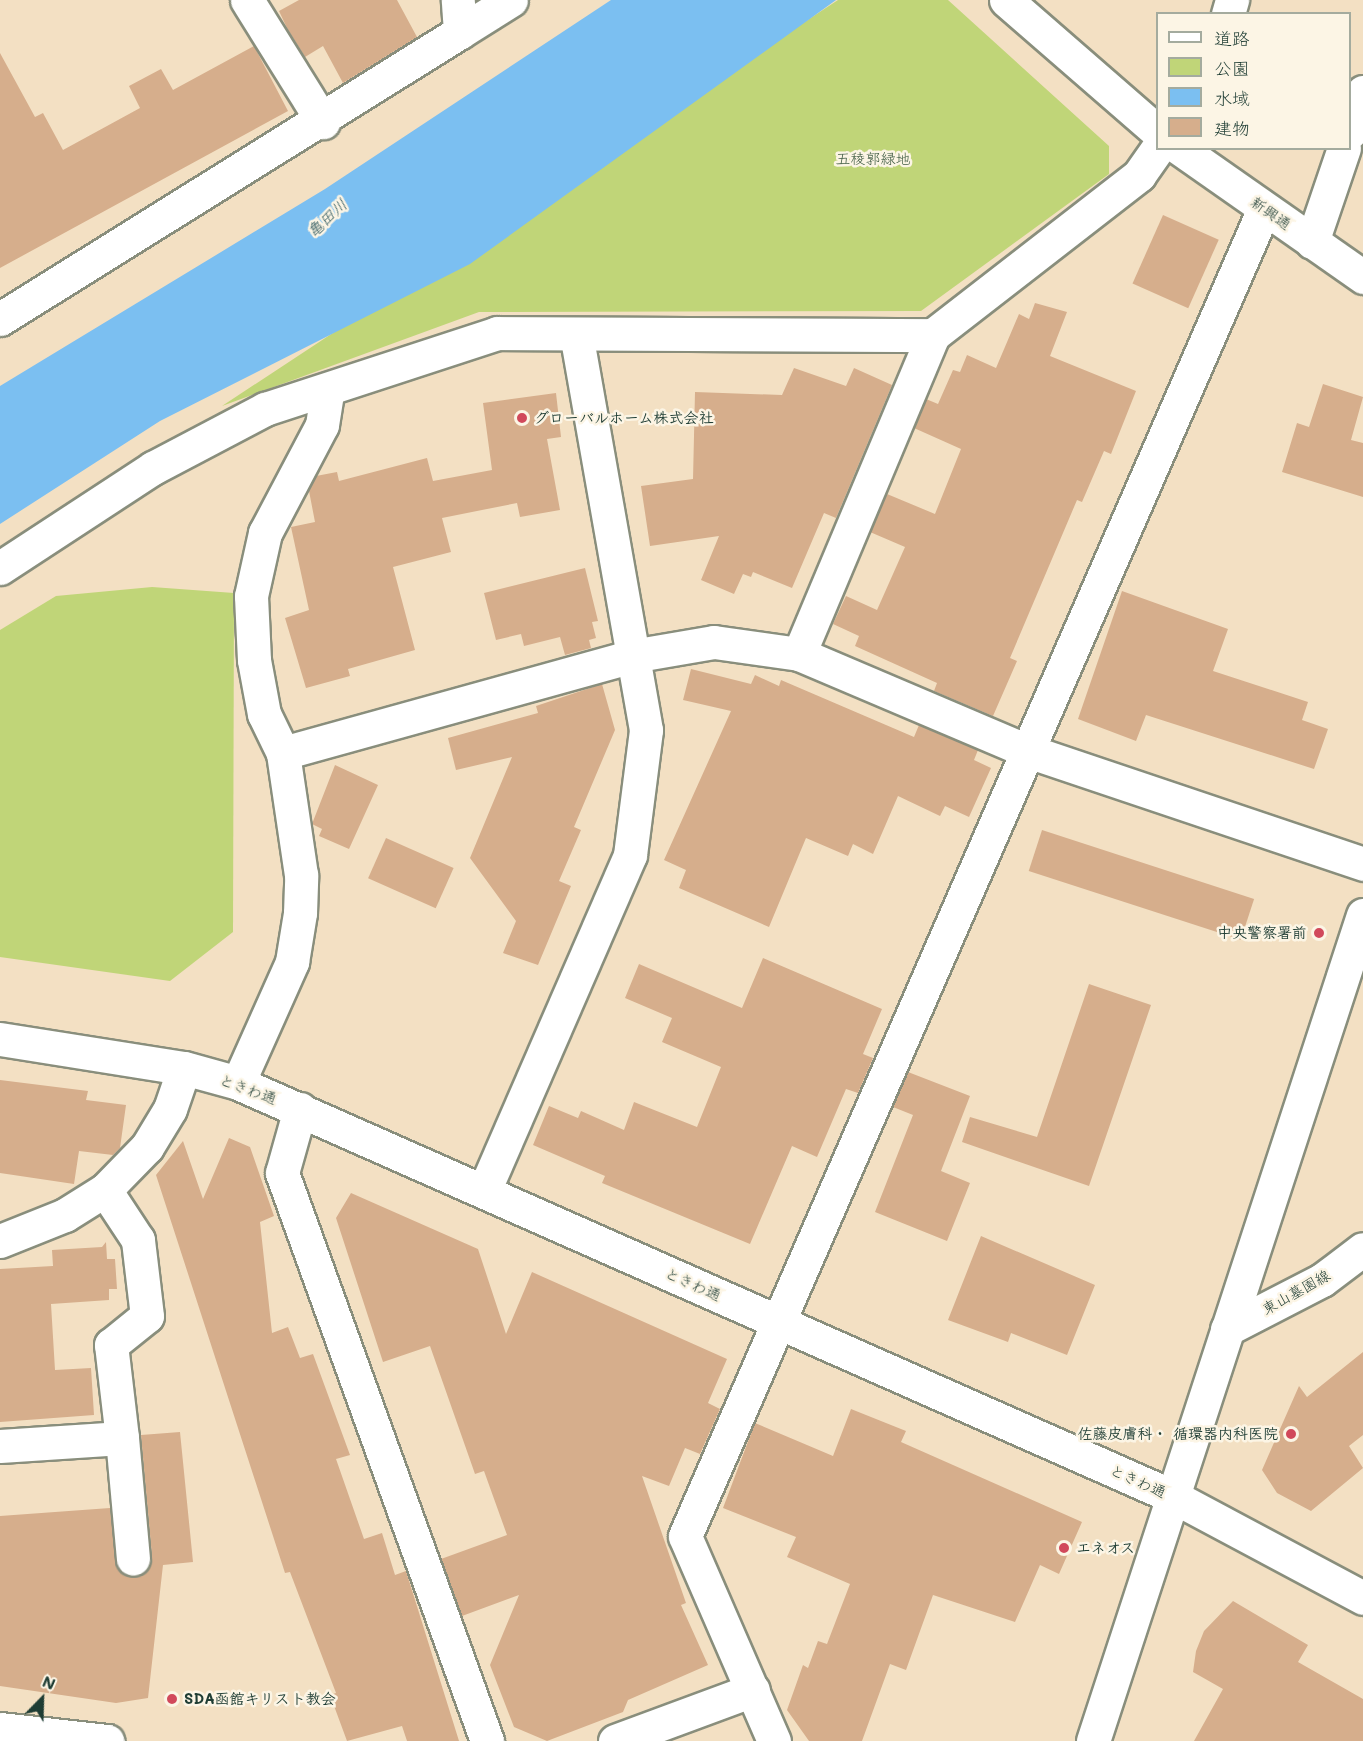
<!DOCTYPE html>
<html>
<head>
<meta charset="utf-8">
<style>
  body { margin:0 }
  #map { position:relative; width:1363px; height:1741px; overflow:hidden; background:#f3e0c3; font-family:Mali,"Klee One",sans-serif }
  div>[style] { position:absolute }
  .green>* { inset:0; background:#c0d578 }
  .water>* { inset:0; background:#7bbff1 }
  .building>* { inset:0; background:#d6ae8c; transform-origin:0 0 }
  .roads { filter:drop-shadow(2px 0 #898e7c) drop-shadow(-2px 0 #898e7c) drop-shadow(0 2px #898e7c) drop-shadow(0 -2px #898e7c) }
  .minor>* { height:33px; margin:-16.5px; padding:0 16.5px; transform-origin:16.5px; border-radius:16.5px; background:#fff }
  .tertiary>* { height:33px; margin:-16.5px; padding:0 16.5px; transform-origin:16.5px; border-radius:16.5px; background:#fff }
  .dots>* { width:16px; height:16px; translate:-50% -50%; box-sizing:border-box; border:3px solid #fcf5e5; border-radius:50% }
  span { translate:-50% -50%; white-space:nowrap; text-align:center; line-height:1.15; -webkit-text-stroke:5px #fcf5e5; paint-order:stroke }
  .park-label { font-size:15px; color:#3f5b42 }
  .street-label { font-size:15px; color:#1f3d34 }
  .poi-label { font-size:15px; color:#1f3d34; font-weight:700 }
  .left { translate:0 -50%; text-align:left }
  .right { translate:-100% -50%; text-align:right }
  .water-label { font-size:16px; color:#365e63; font-style:italic }
  .legend { position:absolute; left:1156px; top:12px; width:195px; height:138px; box-sizing:border-box; background:#fcf5e5; border:2px solid #a4ab9e; margin:0; padding:8px 10px; list-style:none; font-size:18px; color:#1f3d34 }
  .legend li { display:flex; align-items:center; gap:12px; height:30px }
  .legend b { width:30px; border:2px solid #a4ab9e }
  .north { position:absolute; left:12px; top:1669px; width:60px; height:60px; -webkit-text-stroke:4px #fcf5e5; paint-order:stroke; rotate:23deg; font-size:16px; font-weight:700; line-height:24px; text-align:center; color:#1f3d34 }
  .north::after { content:''; display:block; margin:auto; width:21px; height:27px; background:#1f3d34; clip-path:polygon(50% 0,100% 100%,50% 72%,0 100%) }
</style>
</head>
<body>
<div id="map">
  <div class="green">
    <div style="clip-path:polygon(838px 0,948px 0,1109px 146px,1109px 174px,921px 311px,479px 312px,222px 406px)"></div>
    <div style="clip-path:polygon(152px 587px,234px 593px,233px 932px,170px 981px,0 957px,0 630px,56px 596px)"></div>
  </div>
  <div class="water">
    <div style="clip-path:polygon(611px 0,836px 0,470px 264px,160px 421px,0 524px,0 386px,325px 189px)"></div>
  </div>
  <div class="building">
    <div style="clip-path:polygon(299px 0,397px 0,417px 37px,343px 83px,323px 46px,305px 57px,287px 28px,279px 11px)"></div>
    <div style="clip-path:polygon(254px 46px,288px 111px,0 268px,0 53px,35px 117px,43px 113px,63px 150px,140px 108px,129px 86px,161px 69px,173px 90px)"></div>
    <div style="left:1163px;top:215px;width:61px;height:75px;rotate:24deg"></div>
    <div style="clip-path:polygon(1035px 303px,1067px 312px,1050px 356px,1136px 391px,1111px 454px,1104px 451px,1082px 502px,1077px 500px,1010px 658px,1017px 661px,993px 716px,934px 691px,937px 683px,855px 646px,859px 636px,833px 624px,846px 596px,877px 610px,905px 547px,870px 532px,887px 494px,935px 514px,961px 449px,914px 428px,926px 399px,938px 404px,953px 370px,960px 372px,967px 355px,996px 368px,1019px 314px,1029px 319px)"></div>
    <div style="clip-path:polygon(794px 368px,846px 386px,854px 368px,892px 385px,836px 518px,824px 513px,792px 588px,753px 572px,751px 577px,743px 574px,734px 594px,701px 580px,719px 536px,650px 546px,641px 486px,693px 479px,695px 392px,782px 395px)"></div>
    <div style="clip-path:polygon(1323px 384px,1363px 397px,1351px 440px,1363px 443px,1363px 497px,1282px 472px,1297px 423px,1309px 427px)"></div>
    <div style="clip-path:polygon(556px 393px,561px 437px,547px 439px,560px 510px,520px 517px,517px 503px,442px 518px,451px 552px,393px 567px,415px 650px,348px 669px,350px 676px,306px 688px,285px 618px,309px 610px,291px 527px,315px 522px,309px 491px,316px 476px,337px 472px,339px 481px,427px 458px,433px 481px,492px 470px,483px 403px)"></div>
    <div style="clip-path:polygon(585px 568px,598px 621px,592px 622px,596px 638px,589px 640px,591px 648px,565px 655px,560px 637px,524px 646px,521px 634px,496px 640px,484px 593px)"></div>
    <div style="clip-path:polygon(1122px 591px,1228px 629px,1213px 671px,1308px 702px,1302px 720px,1328px 729px,1314px 769px,1146px 715px,1136px 741px,1078px 719px)"></div>
    <div style="clip-path:polygon(691px 669px,751px 684px,755px 675px,779px 686px,781px 680px,914px 737px,919px 725px,978px 750px,974px 760px,991px 768px,969px 817px,945px 806px,940px 816px,898px 796px,873px 854px,853px 844px,848px 856px,806px 838px,769px 927px,679px 888px,686px 870px,664px 860px,731px 711px,683px 700px)"></div>
    <div style="clip-path:polygon(602px 684px,615px 730px,574px 827px,581px 830px,559px 881px,571px 886px,538px 965px,503px 953px,516px 921px,470px 858px,512px 757px,456px 770px,448px 738px,538px 713px,536px 706px)"></div>
    <div style="clip-path:polygon(335px 765px,378px 785px,349px 849px,319px 836px,322px 829px,312px 824px)"></div>
    <div style="left:1042px;top:830px;width:223px;height:43px;rotate:18deg"></div>
    <div style="left:386px;top:838px;width:74px;height:44px;rotate:24deg"></div>
    <div style="clip-path:polygon(763px 958px,882px 1009px,863px 1054px,873px 1058px,858px 1093px,846px 1089px,817px 1157px,792px 1146px,750px 1244px,602px 1183px,605px 1176px,533px 1145px,549px 1106px,578px 1118px,581px 1111px,624px 1130px,634px 1102px,697px 1127px,721px 1067px,662px 1042px,672px 1018px,625px 998px,639px 964px,742px 1008px)"></div>
    <div style="clip-path:polygon(1089px 984px,1151px 1005px,1089px 1186px,962px 1142px,970px 1117px,1037px 1137px)"></div>
    <div style="clip-path:polygon(908px 1072px,970px 1096px,941px 1171px,970px 1183px,947px 1241px,875px 1212px,913px 1115px,893px 1107px)"></div>
    <div style="clip-path:polygon(0 1080px,88px 1091px,86px 1100px,126px 1105px,120px 1148px,113px 1155px,79px 1151px,74px 1184px,0 1173px)"></div>
    <div style="clip-path:polygon(229px 1138px,250px 1147px,274px 1216px,260px 1222px,272px 1333px,288px 1327px,300px 1358px,313px 1354px,350px 1455px,336px 1459px,364px 1539px,382px 1533px,395px 1575px,406px 1571px,459px 1741px,407px 1741px,402px 1726px,347px 1741px,330px 1695px,336px 1693px,290px 1572px,285px 1573px,156px 1175px,183px 1141px,203px 1199px)"></div>
    <div style="clip-path:polygon(351px 1193px,478px 1249px,506px 1334px,532px 1272px,727px 1359px,708px 1403px,720px 1409px,700px 1454px,685px 1448px,669px 1486px,642px 1476px,686px 1603px,681px 1605px,708px 1665px,628px 1700px,623px 1712px,547px 1741px,514px 1727px,490px 1665px,519px 1595px,462px 1616px,441px 1559px,507px 1535px,484px 1471px,475px 1474px,430px 1346px,383px 1362px,336px 1218px)"></div>
    <div style="clip-path:polygon(981px 1236px,1095px 1285px,1067px 1355px,1011px 1333px,1008px 1342px,948px 1320px)"></div>
    <div style="clip-path:polygon(106px 1242px,107px 1259px,115px 1259px,117px 1289px,109px 1289px,109px 1300px,51px 1304px,55px 1370px,91px 1368px,94px 1415px,0 1422px,0 1269px,53px 1266px,52px 1250px,102px 1247px)"></div>
    <div style="clip-path:polygon(1363px 1352px,1363px 1435px,1349px 1446px,1363px 1468px,1311px 1511px,1277px 1493px,1262px 1470px,1299px 1386px,1307px 1397px)"></div>
    <div style="clip-path:polygon(851px 1409px,906px 1431px,901px 1442px,1082px 1522px,1059px 1574px,1040px 1565px,1015px 1622px,933px 1595px,906px 1670px,890px 1664px,862px 1741px,809px 1741px,787px 1710px,803px 1665px,808px 1668px,818px 1641px,827px 1644px,850px 1584px,787px 1557px,796px 1537px,723px 1508px,755px 1423px,833px 1456px)"></div>
    <div style="clip-path:polygon(180px 1432px,193px 1562px,163px 1565px,148px 1698px,116px 1703px,0 1686px,0 1516px,110px 1508px,117px 1568px,126px 1575px,143px 1574px,152px 1556px,141px 1435px)"></div>
    <div style="clip-path:polygon(1233px 1601px,1308px 1645px,1298px 1662px,1363px 1699px,1363px 1741px,1194px 1741px,1223px 1689px,1193px 1672px,1196px 1651px,1204px 1631px)"></div>
  </div>
  <div class="roads">
    <div class="minor">
      <div style="left:247px;top:0;width:144px;rotate:58.1deg"></div>
      <div style="left:1228px;top:14px;width:15px;rotate:-74deg"></div>
      <div style="left:460px;top:32px;width:60px;rotate:-32.1deg"></div>
      <div style="left:1350px;top:132px;width:42px;rotate:-72deg"></div>
      <div style="left:1312px;top:242px;width:99px;rotate:-71.2deg"></div>
      <div style="left:0;top:319px;width:542px;rotate:-31.96deg"></div>
      <div style="left:460px;top:32px;width:32px;rotate:-94deg"></div>
      <div style="left:0;top:568px;width:183px;rotate:-33.2deg"></div>
      <div style="left:153px;top:468px;width:127px;rotate:-27.8deg"></div>
      <div style="left:265px;top:409px;width:244px;rotate:-18.1deg"></div>
      <div style="left:497px;top:333px;width:436px;rotate:0.3deg"></div>
      <div style="left:933px;top:335px;width:261px;rotate:-37.8deg"></div>
      <div style="left:1139px;top:175px;width:33px;rotate:-55deg"></div>
      <div style="left:799px;top:654px;width:346px;rotate:-67.2deg"></div>
      <div style="left:283px;top:753px;width:362px;rotate:-15.5deg"></div>
      <div style="left:632px;top:656px;width:83px;rotate:-9.7deg"></div>
      <div style="left:714px;top:642px;width:86px;rotate:8deg"></div>
      <div style="left:799px;top:654px;width:246px;rotate:23deg"></div>
      <div style="left:1025px;top:750px;width:357px;rotate:18.6deg"></div>
      <div style="left:238px;top:1083px;width:133px;rotate:-65.9deg"></div>
      <div style="left:292px;top:962px;width:50px;rotate:-80.7deg"></div>
      <div style="left:300px;top:913px;width:38px;rotate:-88deg"></div>
      <div style="left:301px;top:875px;width:123px;rotate:-98.4deg"></div>
      <div style="left:283px;top:753px;width:43px;rotate:-116deg"></div>
      <div style="left:264px;top:714px;width:55px;rotate:-100.5deg"></div>
      <div style="left:254px;top:660px;width:64px;rotate:-92.7deg"></div>
      <div style="left:251px;top:596px;width:65px;rotate:-77.5deg"></div>
      <div style="left:265px;top:533px;width:122px;rotate:-62.2deg"></div>
      <div style="left:322px;top:425px;width:36px;rotate:-81deg"></div>
      <div style="left:300px;top:1109px;width:66px;rotate:105.7deg"></div>
      <div style="left:282px;top:1173px;width:604px;rotate:70.15deg"></div>
      <div style="left:484px;top:1191px;width:366px;rotate:-66.5deg"></div>
      <div style="left:630px;top:855px;width:126px;rotate:-82.7deg"></div>
      <div style="left:646px;top:730px;width:398px;rotate:-100deg"></div>
      <div style="left:0;top:1241px;width:70px;rotate:-21.8deg"></div>
      <div style="left:65px;top:1215px;width:47px;rotate:-32deg"></div>
      <div style="left:105px;top:1190px;width:60px;rotate:-45.7deg"></div>
      <div style="left:147px;top:1147px;width:44px;rotate:-58.8deg"></div>
      <div style="left:170px;top:1109px;width:43px;rotate:-71.1deg"></div>
      <div style="left:122px;top:1438px;width:121px;rotate:84.8deg"></div>
      <div style="left:0;top:1446px;width:122px;rotate:-3.8deg"></div>
      <div style="left:122px;top:1438px;width:94px;rotate:-96.7deg"></div>
      <div style="left:111px;top:1345px;width:46px;rotate:-38.9deg"></div>
      <div style="left:147px;top:1316px;width:77px;rotate:-96.8deg"></div>
      <div style="left:138px;top:1240px;width:60px;rotate:-123.4deg"></div>
      <div style="left:0;top:1729px;width:108px;rotate:6.4deg"></div>
      <div style="left:615px;top:1741px;width:147px;rotate:-20.3deg"></div>
      <div style="left:774px;top:1741px;width:223px;rotate:-113.5deg"></div>
      <div style="left:685px;top:1536px;width:1448px;rotate:-66.43deg"></div>
    </div>
    <div class="tertiary">
      <div style="left:1006px;top:0;width:201px;rotate:41deg"></div>
      <div style="left:1179px;top:148px;width:225px;rotate:35deg"></div>
      <div style="left:0;top:1039px;width:186px;rotate:9deg"></div>
      <div style="left:184px;top:1068px;width:56px;rotate:15.5deg"></div>
      <div style="left:238px;top:1083px;width:1023px;rotate:23.86deg"></div>
      <div style="left:1174px;top:1497px;width:214px;rotate:28.1deg"></div>
      <div style="left:1227px;top:1329px;width:107px;rotate:-27.3deg"></div>
      <div style="left:1322px;top:1280px;width:51px;rotate:-37.1deg"></div>
      <div style="left:1093px;top:1741px;width:869px;rotate:-71.9deg"></div>
    </div>
  </div>
  <div class="dots">
    <div style="left:522px;top:418px;background:#d1495b"></div>
    <div style="left:1319px;top:933px;background:#d1495b"></div>
    <div style="left:1291px;top:1434px;background:#d1495b"></div>
    <div style="left:1064px;top:1548px;background:#d1495b"></div>
    <div style="left:172px;top:1699px;background:#d1495b"></div>
  </div>
  <div class="park-label">
    <span style="left:873px;top:159px">五稜郭緑地</span>
  </div>
  <div class="street-label">
    <span style="left:1271px;top:213px;rotate:35deg">新興通</span>
    <span style="left:248px;top:1089px;rotate:20deg">ときわ通</span>
    <span style="left:693px;top:1284px;rotate:24deg">ときわ通</span>
    <span style="left:1296px;top:1292px;rotate:-29deg">東山墓園線</span>
    <span style="left:1138px;top:1481px;rotate:24deg">ときわ通</span>
  </div>
  <div class="poi-label">
    <span class="left" style="left:534px;top:418px">グローバルホーム株式会社</span>
    <span class="right" style="left:1307px;top:933px">中央警察署前</span>
    <span class="right" style="left:1278px;top:1434px">佐藤皮膚科・ 循環器内科医院</span>
    <span class="left" style="left:1076px;top:1548px">エネオス</span>
    <span class="left" style="left:184px;top:1699px">SDA函館キリスト教会</span>
  </div>
  <div class="water-label">
    <span style="left:327px;top:218px;rotate:-43deg">亀田川</span>
  </div>
  <ul class="legend">
  <li><b style="height:8px;background:#fff"></b>道路</li>
  <li><b style="height:16px;background:#c0d578"></b>公園</li>
  <li><b style="height:16px;background:#7bbff1"></b>水域</li>
  <li><b style="height:16px;background:#d6ae8c"></b>建物</li>
  </ul>
  <div class="north">N</div>
</div>
</body>
</html>
